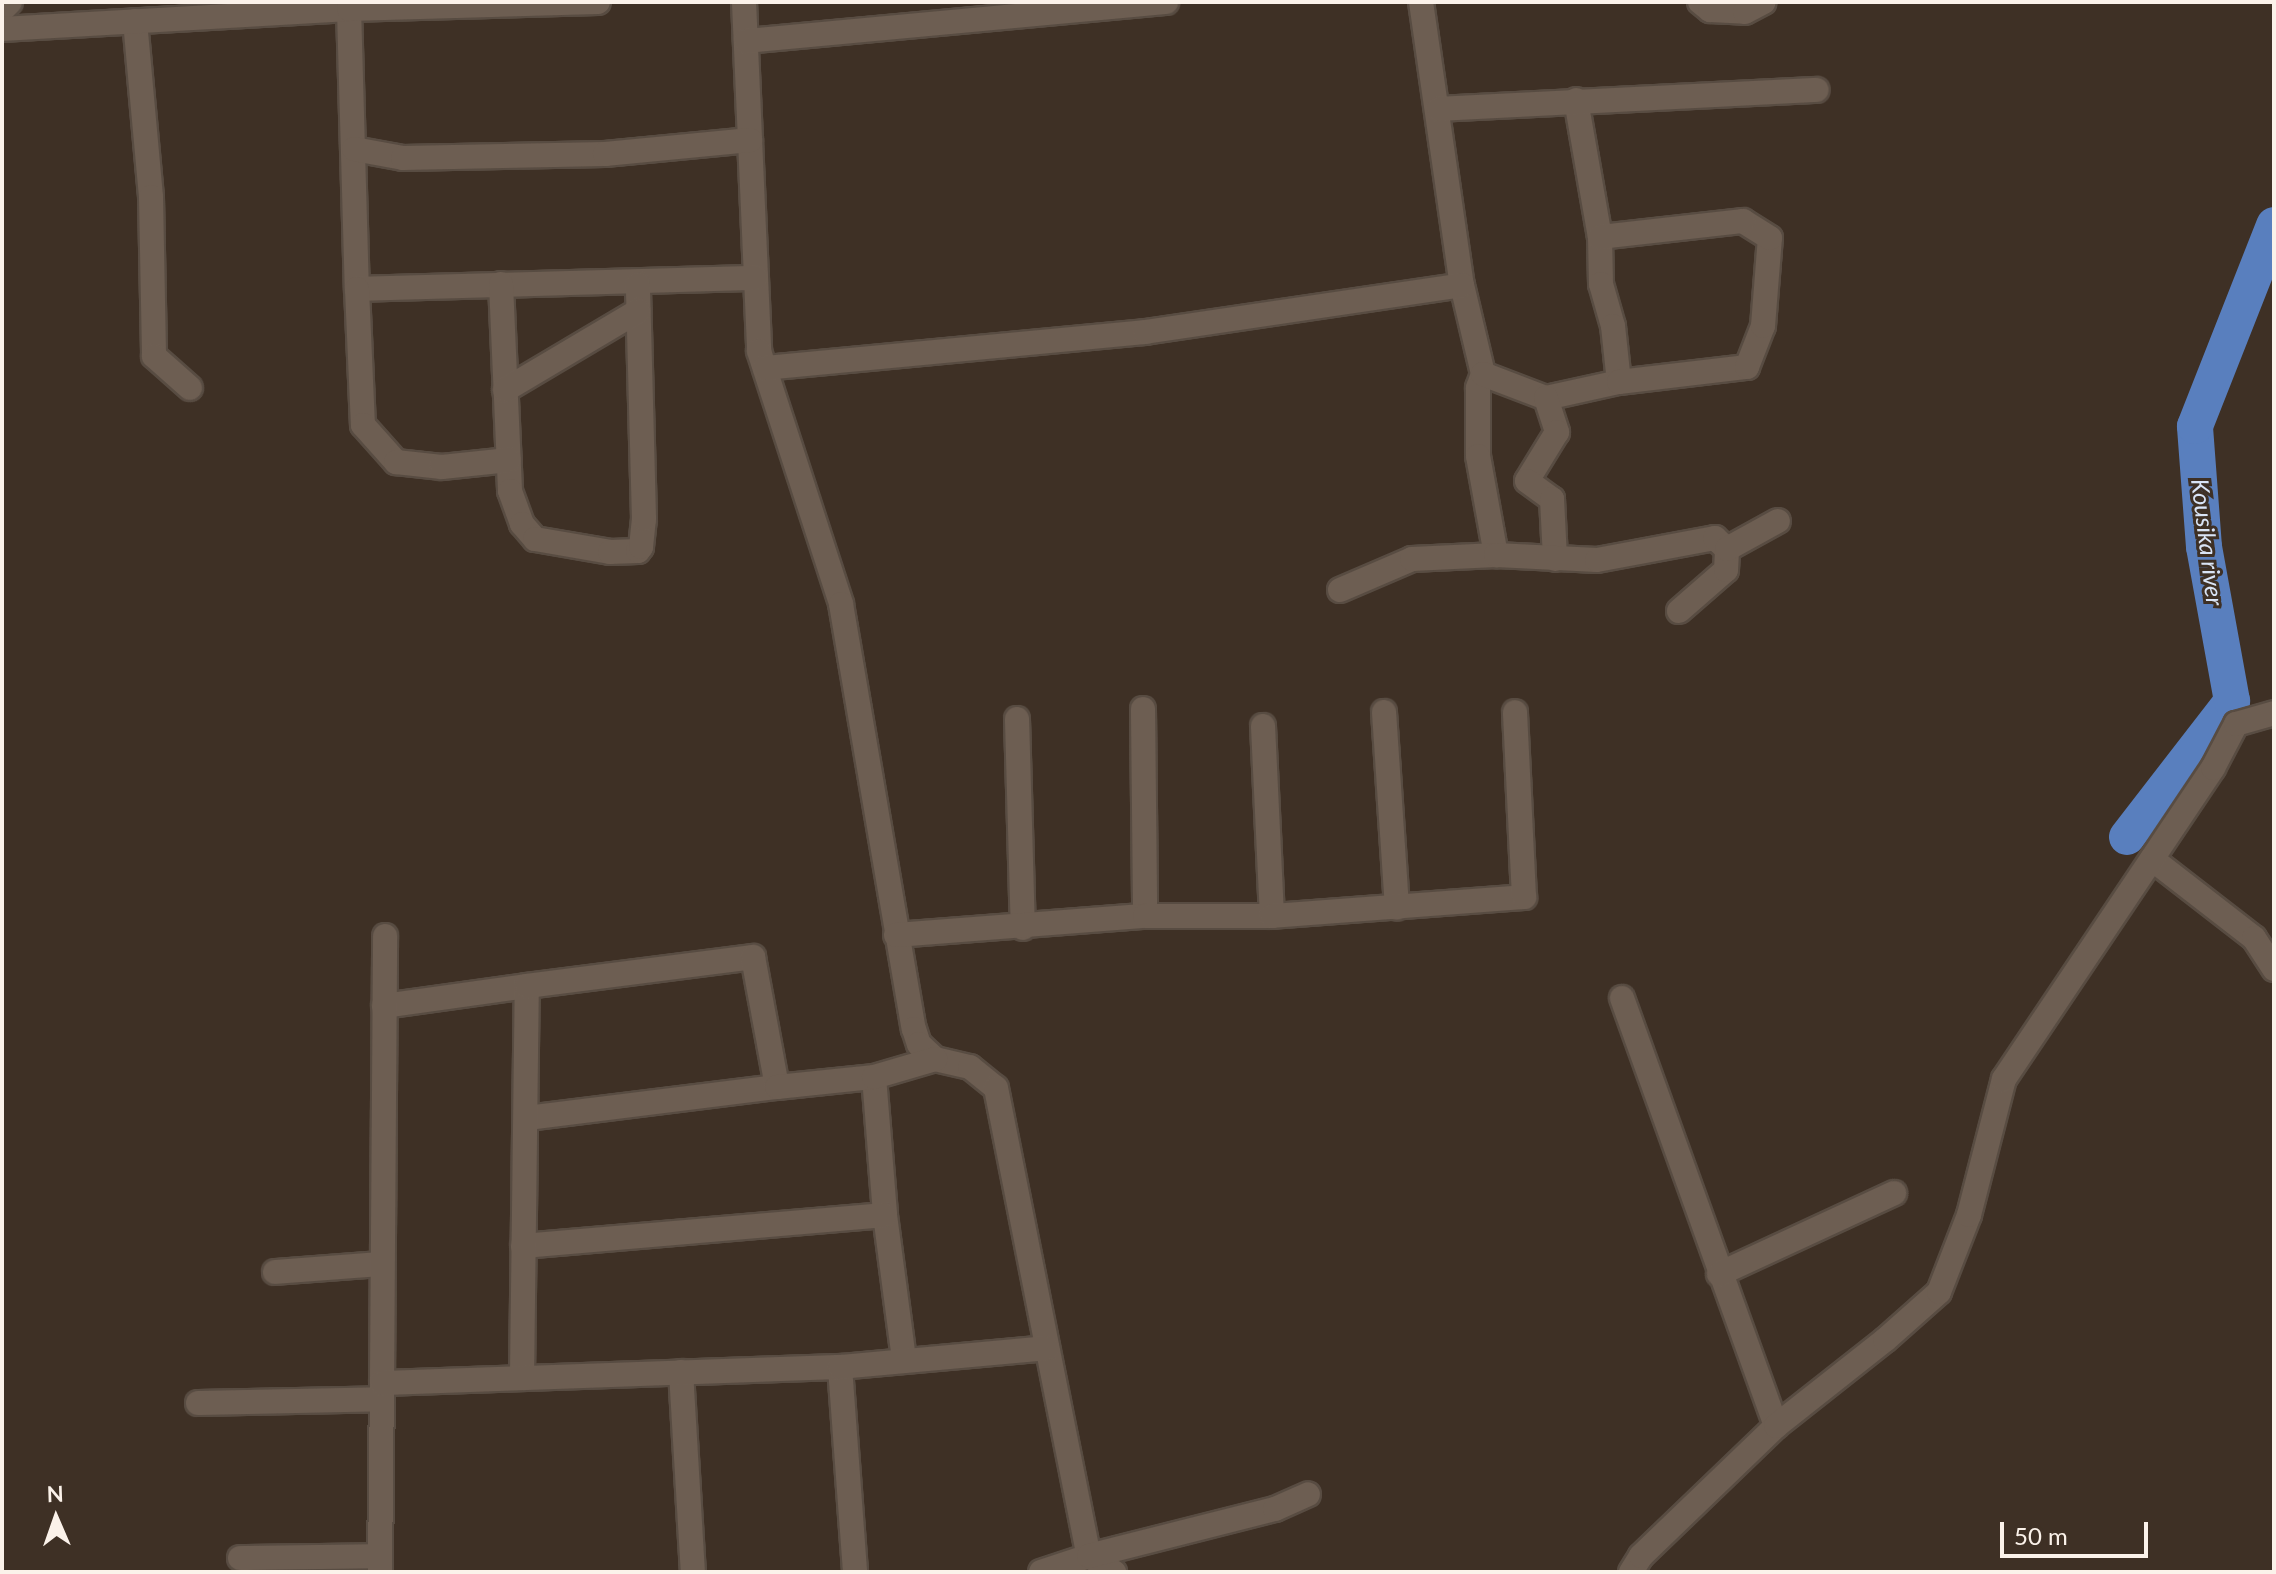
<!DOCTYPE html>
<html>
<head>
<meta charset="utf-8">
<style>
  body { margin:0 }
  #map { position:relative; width:2276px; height:1574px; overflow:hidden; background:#3e3025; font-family:Lato,sans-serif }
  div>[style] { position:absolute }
  .river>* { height:36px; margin:-18px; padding:0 18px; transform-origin:18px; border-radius:18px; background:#597fbe }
  .roads { filter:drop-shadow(2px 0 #584c42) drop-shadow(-2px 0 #584c42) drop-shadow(0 2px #584c42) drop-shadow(0 -2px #584c42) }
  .minor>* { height:24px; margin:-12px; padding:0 12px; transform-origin:12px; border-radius:12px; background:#6d5e52 }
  span { translate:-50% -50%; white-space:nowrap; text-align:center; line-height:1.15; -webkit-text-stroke:6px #3e3025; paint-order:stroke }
  .water-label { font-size:24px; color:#d9e4f6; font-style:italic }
  .frame { position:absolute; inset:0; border:4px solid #fbf2ea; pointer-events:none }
  .north { position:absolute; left:16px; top:1478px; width:80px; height:80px; -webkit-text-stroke:6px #3e3025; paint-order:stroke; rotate:358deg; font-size:22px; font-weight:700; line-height:32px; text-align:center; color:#fbf2ea }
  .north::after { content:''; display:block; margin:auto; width:28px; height:36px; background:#fbf2ea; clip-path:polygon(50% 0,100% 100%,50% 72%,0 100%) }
  .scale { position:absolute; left:2000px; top:1522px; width:148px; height:36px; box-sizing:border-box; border:4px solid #fbf2ea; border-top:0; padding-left:10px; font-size:24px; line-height:28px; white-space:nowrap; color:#fbf2ea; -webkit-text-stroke:6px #3e3025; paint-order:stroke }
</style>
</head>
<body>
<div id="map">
  <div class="river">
    <div style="left:2127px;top:837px;width:172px;rotate:-52.3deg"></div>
    <div style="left:2232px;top:701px;width:157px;rotate:-100.3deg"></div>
    <div style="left:2204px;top:547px;width:121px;rotate:-94.3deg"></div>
    <div style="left:2195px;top:426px;width:216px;rotate:-68.5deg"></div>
  </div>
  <div class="roads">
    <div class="minor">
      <div style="left:744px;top:2px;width:349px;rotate:87.5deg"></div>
      <div style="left:759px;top:351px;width:266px;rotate:72deg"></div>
      <div style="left:841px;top:604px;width:431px;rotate:80.3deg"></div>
      <div style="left:914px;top:1029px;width:16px;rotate:72deg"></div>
      <div style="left:919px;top:1044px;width:22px;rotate:43deg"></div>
      <div style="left:935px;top:1059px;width:36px;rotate:13deg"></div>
      <div style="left:970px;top:1067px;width:33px;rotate:39deg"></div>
      <div style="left:996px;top:1088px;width:477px;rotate:78.8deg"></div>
      <div style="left:1089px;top:1556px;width:30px;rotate:33deg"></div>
      <div style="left:1421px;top:2px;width:286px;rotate:81.8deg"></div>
      <div style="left:1462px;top:285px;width:91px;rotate:76.7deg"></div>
      <div style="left:1483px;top:374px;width:15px;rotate:110deg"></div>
      <div style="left:1478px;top:388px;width:68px;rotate:90deg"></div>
      <div style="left:1478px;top:456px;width:101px;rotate:79.7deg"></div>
      <div style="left:1700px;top:2px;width:13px;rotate:39deg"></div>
      <div style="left:1710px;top:10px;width:35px;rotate:3deg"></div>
      <div style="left:1745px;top:12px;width:21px;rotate:-28deg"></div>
      <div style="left:349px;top:9px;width:280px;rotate:88.4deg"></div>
      <div style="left:357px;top:289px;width:399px;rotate:-1.6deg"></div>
      <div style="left:2px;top:10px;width:11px;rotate:-45deg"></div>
      <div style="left:135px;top:21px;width:177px;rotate:84.8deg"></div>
      <div style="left:151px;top:197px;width:159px;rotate:88.9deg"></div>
      <div style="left:154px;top:356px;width:48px;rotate:41.6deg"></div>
      <div style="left:2px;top:29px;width:348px;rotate:-3.3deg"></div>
      <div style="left:349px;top:9px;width:249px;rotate:-1.6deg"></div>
      <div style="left:746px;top:41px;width:422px;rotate:-5.3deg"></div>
      <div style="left:1576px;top:100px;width:139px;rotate:80.1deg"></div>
      <div style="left:1600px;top:237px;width:47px;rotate:88.8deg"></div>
      <div style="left:1601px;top:284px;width:44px;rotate:74.1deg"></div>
      <div style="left:1613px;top:326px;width:56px;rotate:83.9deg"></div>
      <div style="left:1439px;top:109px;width:378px;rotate:-2.9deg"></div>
      <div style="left:354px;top:149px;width:50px;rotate:10.4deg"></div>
      <div style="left:403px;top:158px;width:202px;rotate:-1.1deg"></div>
      <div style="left:605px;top:154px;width:146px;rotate:-5.5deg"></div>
      <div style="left:501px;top:284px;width:207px;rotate:87.5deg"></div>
      <div style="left:510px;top:491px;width:35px;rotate:70deg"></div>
      <div style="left:522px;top:524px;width:20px;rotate:49deg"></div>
      <div style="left:535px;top:539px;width:76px;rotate:9.8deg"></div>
      <div style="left:610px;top:552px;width:28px;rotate:-2deg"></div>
      <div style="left:638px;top:551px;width:5px;rotate:-53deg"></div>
      <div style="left:641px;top:547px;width:28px;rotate:-84deg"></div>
      <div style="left:644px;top:519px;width:235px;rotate:-91.5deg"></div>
      <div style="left:357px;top:289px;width:136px;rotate:87.5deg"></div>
      <div style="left:363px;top:425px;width:50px;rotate:48.3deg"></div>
      <div style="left:396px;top:462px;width:46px;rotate:6.2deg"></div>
      <div style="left:442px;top:467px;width:67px;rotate:-6deg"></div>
      <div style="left:765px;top:368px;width:382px;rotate:-5.4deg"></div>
      <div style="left:1145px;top:332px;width:320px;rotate:-8.4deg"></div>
      <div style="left:1483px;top:374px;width:67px;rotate:20.9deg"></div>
      <div style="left:1546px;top:398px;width:75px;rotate:-12.4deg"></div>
      <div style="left:1619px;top:382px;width:129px;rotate:-6.7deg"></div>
      <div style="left:1747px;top:367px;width:44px;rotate:-68.7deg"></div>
      <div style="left:1763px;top:326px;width:88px;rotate:-85.5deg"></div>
      <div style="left:1770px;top:238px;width:32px;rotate:-148deg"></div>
      <div style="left:1743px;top:221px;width:144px;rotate:173.6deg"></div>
      <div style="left:505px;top:390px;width:155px;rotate:-30.7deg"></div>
      <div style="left:1546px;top:398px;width:36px;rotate:72deg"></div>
      <div style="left:1557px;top:432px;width:57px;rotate:121.5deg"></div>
      <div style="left:1527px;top:481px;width:31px;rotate:36deg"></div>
      <div style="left:1552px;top:499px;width:60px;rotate:87.1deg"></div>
      <div style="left:1340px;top:590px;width:78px;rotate:-23.3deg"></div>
      <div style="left:1412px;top:559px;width:84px;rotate:-2.7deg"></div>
      <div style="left:1496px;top:555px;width:101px;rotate:2.8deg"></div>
      <div style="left:1597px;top:560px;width:120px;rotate:-10.6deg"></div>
      <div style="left:1715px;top:538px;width:16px;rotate:43deg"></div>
      <div style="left:1679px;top:611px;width:62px;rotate:-41.1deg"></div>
      <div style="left:1726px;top:570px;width:21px;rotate:-87deg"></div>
      <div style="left:1727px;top:549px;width:58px;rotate:-28.8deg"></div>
      <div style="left:1143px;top:709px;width:207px;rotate:89.4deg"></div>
      <div style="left:1384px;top:712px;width:196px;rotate:86.2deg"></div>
      <div style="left:1017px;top:719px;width:209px;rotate:88.4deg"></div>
      <div style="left:1263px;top:726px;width:190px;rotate:87.3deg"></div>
      <div style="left:2152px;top:859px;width:129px;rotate:37.8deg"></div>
      <div style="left:2254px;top:938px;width:37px;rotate:57deg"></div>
      <div style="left:896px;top:935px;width:250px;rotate:-4.4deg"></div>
      <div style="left:1145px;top:916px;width:127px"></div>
      <div style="left:1272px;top:916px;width:253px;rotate:-4.3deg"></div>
      <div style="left:1524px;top:897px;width:185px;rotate:-92.8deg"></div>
      <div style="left:1622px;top:998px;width:455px;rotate:70.2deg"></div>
      <div style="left:384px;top:1006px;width:144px;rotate:-8deg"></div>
      <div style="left:874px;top:1077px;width:138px;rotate:85.4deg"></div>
      <div style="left:885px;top:1215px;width:146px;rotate:82.5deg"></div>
      <div style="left:527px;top:1118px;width:252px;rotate:-7.1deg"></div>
      <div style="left:523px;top:1246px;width:363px;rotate:-4.9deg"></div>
      <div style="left:275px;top:1272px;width:107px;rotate:-4.3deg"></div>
      <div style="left:1719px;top:1274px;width:193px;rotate:-24.8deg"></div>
      <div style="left:840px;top:1367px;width:206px;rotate:85.8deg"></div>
      <div style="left:681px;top:1372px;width:200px;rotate:86.6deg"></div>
      <div style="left:522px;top:1378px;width:392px;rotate:-89.3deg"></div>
      <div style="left:527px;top:986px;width:228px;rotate:-7.3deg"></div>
      <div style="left:753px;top:957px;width:132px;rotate:79.5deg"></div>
      <div style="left:777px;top:1087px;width:98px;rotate:-5.9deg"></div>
      <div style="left:874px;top:1077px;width:64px;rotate:-16.4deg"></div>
      <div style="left:382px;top:1383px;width:447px;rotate:-89.6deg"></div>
      <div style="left:198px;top:1403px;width:184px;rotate:-1.2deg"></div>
      <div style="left:240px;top:1558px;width:140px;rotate:-0.8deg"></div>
      <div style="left:380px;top:1572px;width:189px;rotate:-89.4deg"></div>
      <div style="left:382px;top:1383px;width:458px;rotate:-2deg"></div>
      <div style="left:840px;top:1367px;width:208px;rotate:-5.2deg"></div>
      <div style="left:1041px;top:1572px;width:51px;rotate:-18.4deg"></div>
      <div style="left:1089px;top:1556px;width:192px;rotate:-14.2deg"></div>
      <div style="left:1275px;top:1509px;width:36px;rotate:-24deg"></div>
      <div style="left:1631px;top:1572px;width:19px;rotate:-58deg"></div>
      <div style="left:1641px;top:1556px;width:187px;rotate:-43.9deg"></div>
      <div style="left:1776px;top:1426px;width:139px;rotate:-38.3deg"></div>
      <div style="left:1885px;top:1340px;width:72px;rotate:-41.6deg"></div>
      <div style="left:1939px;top:1292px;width:83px;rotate:-68.7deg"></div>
      <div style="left:1969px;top:1215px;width:140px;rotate:-75.6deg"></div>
      <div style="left:2004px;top:1079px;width:375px;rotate:-56.1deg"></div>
      <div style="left:2213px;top:768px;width:50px;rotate:-62.4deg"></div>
      <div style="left:2236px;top:724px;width:40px;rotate:-16deg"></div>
    </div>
  </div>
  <div class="water-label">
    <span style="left:2208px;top:542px;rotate:83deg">Kousika river</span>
  </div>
  <div class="frame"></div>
  <div class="north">N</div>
  <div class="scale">50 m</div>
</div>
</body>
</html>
